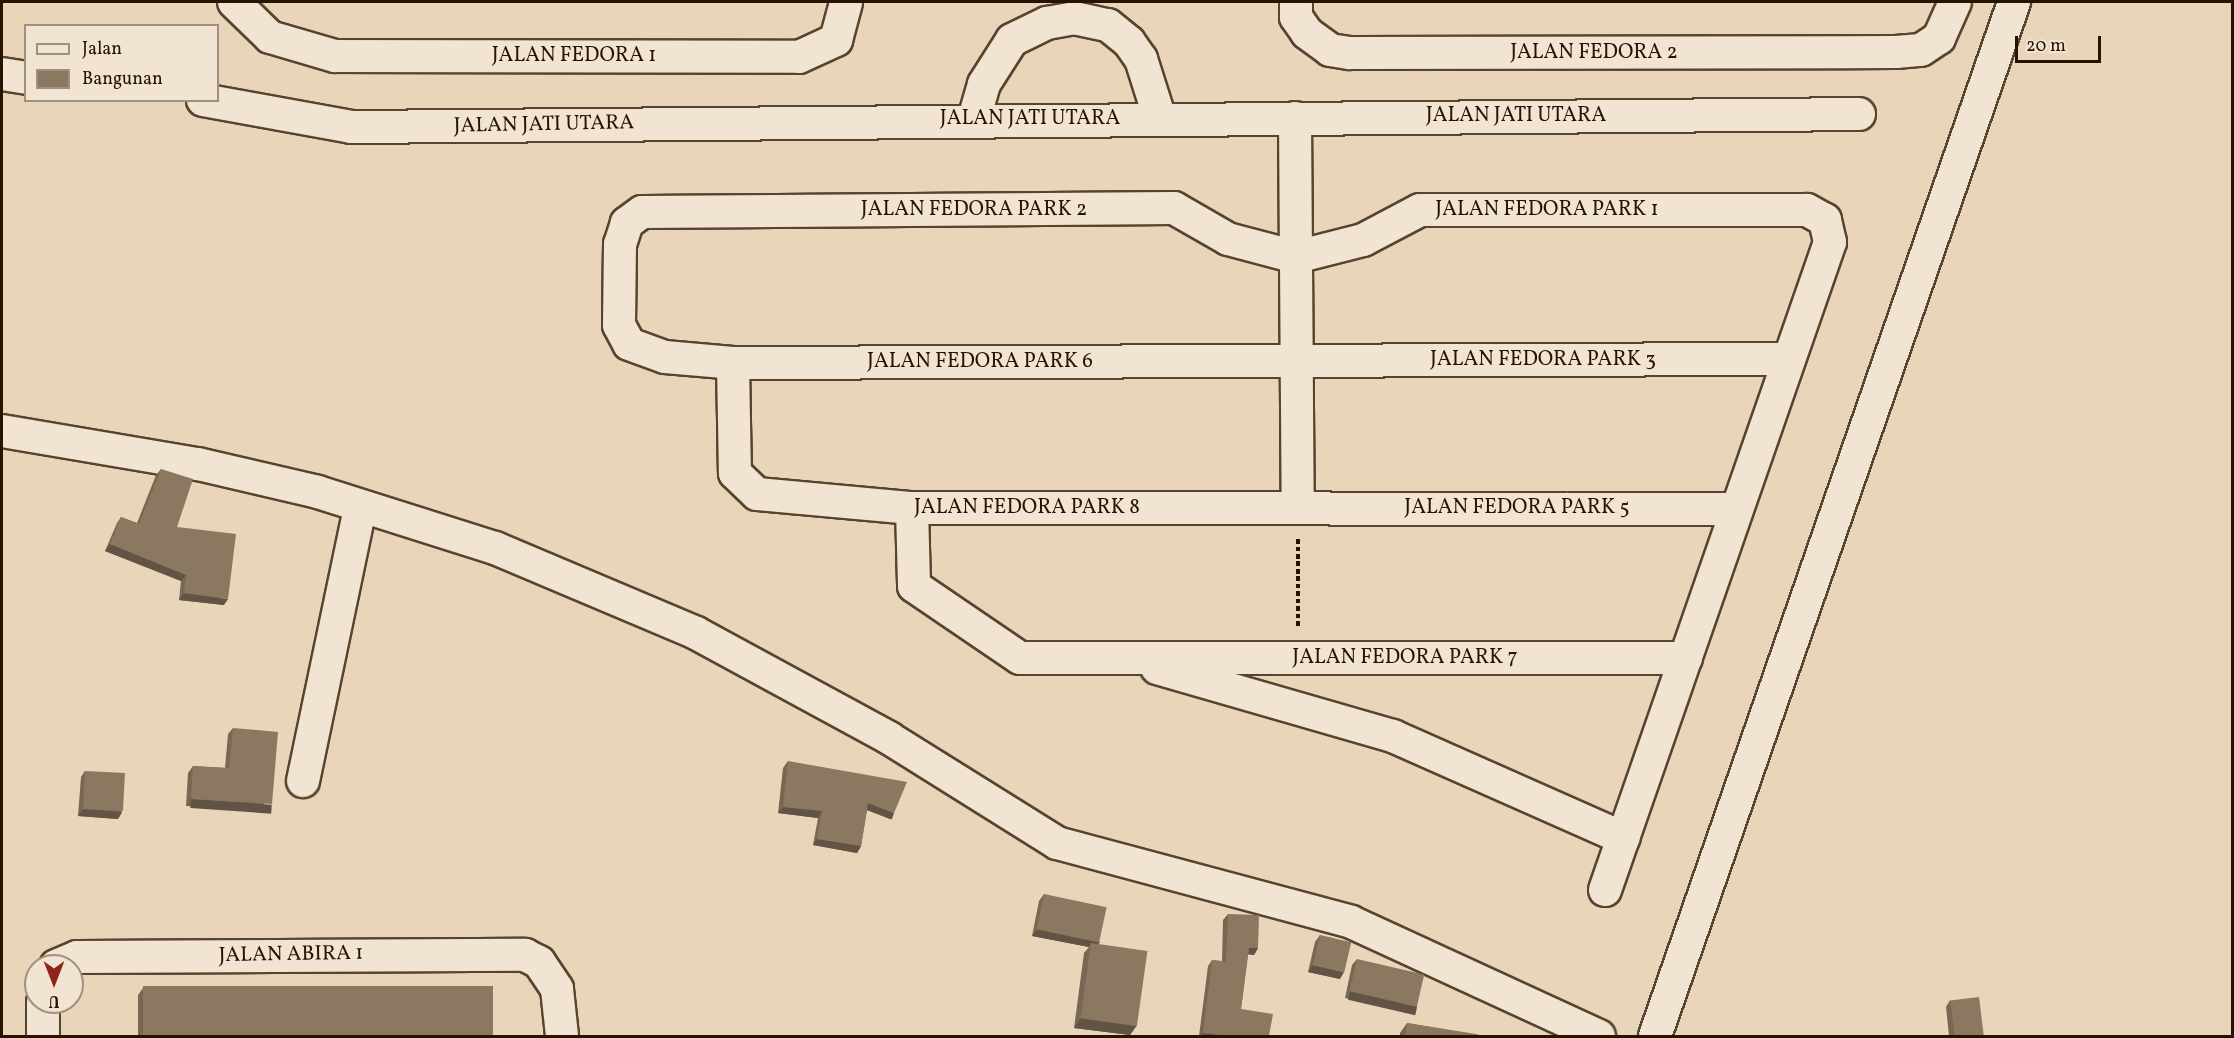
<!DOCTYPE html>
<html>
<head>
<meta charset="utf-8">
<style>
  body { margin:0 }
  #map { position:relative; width:2234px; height:1038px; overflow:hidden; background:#e9d5ba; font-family:Vollkorn,serif }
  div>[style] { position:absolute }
  .path>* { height:4px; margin-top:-2px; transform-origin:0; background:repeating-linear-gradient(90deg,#261400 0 4.5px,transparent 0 7.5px) }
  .roads { filter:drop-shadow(2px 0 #57442e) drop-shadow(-2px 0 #57442e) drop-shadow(0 2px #57442e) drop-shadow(0 -2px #57442e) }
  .minor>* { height:32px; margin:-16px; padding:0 16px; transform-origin:16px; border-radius:16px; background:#f1e4d2 }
  .wall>* { inset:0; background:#786753 }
  .shaded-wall>* { inset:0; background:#615444; transform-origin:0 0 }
  .building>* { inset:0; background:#8b7861; transform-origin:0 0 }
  span { translate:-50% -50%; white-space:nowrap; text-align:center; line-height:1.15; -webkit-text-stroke:5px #f1e4d2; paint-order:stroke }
  .street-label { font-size:21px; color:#261400 }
  .frame { position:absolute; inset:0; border:3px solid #261400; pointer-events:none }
  .legend { position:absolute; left:24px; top:24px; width:195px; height:78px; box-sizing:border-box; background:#f1e4d2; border:2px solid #a0917e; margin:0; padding:8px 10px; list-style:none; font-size:18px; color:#261400 }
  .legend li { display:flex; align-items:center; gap:12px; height:30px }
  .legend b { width:30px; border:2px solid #a0917e }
  .north { position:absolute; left:24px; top:954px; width:60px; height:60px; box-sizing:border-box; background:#f1e4d2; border:2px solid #a0917e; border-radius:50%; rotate:180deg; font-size:16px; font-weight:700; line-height:24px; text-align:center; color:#261400 }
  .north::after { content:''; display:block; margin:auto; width:21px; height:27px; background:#8f2418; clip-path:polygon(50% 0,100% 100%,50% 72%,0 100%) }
  .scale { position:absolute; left:2015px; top:36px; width:86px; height:27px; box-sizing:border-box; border:3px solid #261400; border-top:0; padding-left:8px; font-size:18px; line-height:21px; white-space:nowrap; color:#261400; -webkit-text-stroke:4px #f1e4d2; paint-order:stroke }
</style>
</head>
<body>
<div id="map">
  <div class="path">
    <div style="left:1298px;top:539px;width:88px;rotate:90deg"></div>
  </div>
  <div class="roads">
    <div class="minor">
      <div style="left:234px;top:2px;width:50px;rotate:44.2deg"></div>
      <div style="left:270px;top:37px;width:68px;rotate:16.3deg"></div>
      <div style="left:335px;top:56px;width:464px;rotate:0.1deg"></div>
      <div style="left:799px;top:57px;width:41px;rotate:-24.7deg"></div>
      <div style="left:836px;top:40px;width:39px;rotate:-75deg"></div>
      <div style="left:1296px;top:2px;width:15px;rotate:90deg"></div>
      <div style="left:1296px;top:17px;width:19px;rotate:55deg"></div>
      <div style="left:1307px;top:33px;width:29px;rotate:36deg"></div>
      <div style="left:1330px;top:50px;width:20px;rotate:9deg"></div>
      <div style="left:1350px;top:53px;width:546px;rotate:-0.1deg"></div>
      <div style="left:1896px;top:52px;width:25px;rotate:-5deg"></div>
      <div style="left:1921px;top:50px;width:22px;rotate:-34deg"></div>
      <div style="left:1939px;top:38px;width:39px;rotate:-66deg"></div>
      <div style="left:2px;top:74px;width:24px;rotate:9deg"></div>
      <div style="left:203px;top:100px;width:150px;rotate:10.3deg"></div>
      <div style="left:351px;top:127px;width:1508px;rotate:-0.49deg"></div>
      <div style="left:1295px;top:118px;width:390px;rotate:89.6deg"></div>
      <div style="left:974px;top:119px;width:36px;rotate:-74deg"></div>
      <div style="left:984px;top:84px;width:52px;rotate:-57.5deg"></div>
      <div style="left:1012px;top:40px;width:39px;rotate:-26deg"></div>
      <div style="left:1047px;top:23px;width:27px;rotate:-10deg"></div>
      <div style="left:1074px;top:18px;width:35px;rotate:12deg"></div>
      <div style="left:1108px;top:25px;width:27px;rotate:39deg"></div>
      <div style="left:1129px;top:42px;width:21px;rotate:55deg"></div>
      <div style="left:1141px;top:59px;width:63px;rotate:72.4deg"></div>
      <div style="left:733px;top:363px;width:110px;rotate:89deg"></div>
      <div style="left:735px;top:473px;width:30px;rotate:44deg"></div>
      <div style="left:757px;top:494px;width:156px;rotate:5.2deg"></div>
      <div style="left:912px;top:508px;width:824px;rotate:0.07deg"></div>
      <div style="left:2px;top:431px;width:199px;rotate:9.6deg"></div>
      <div style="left:198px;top:464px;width:123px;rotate:13.1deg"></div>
      <div style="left:318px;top:492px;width:186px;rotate:17.6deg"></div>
      <div style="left:495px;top:548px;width:218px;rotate:22.9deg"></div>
      <div style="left:696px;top:633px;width:220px;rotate:28.5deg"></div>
      <div style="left:889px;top:738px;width:198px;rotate:32deg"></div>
      <div style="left:1057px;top:843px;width:304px;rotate:15deg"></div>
      <div style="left:1351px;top:922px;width:273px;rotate:24.7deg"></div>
      <div style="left:912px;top:508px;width:78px;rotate:88.5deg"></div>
      <div style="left:914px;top:586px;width:128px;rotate:34.2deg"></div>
      <div style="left:1020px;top:658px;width:666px"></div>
      <div style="left:1157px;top:668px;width:246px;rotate:16.1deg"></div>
      <div style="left:1393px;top:736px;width:252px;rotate:23.9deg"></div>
      <div style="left:303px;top:781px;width:279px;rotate:-78.2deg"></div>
      <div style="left:1605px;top:890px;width:686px;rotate:-70.85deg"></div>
      <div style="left:1830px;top:242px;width:23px;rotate:-103deg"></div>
      <div style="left:1825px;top:220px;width:21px;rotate:-151deg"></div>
      <div style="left:1807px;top:210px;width:387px;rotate:180deg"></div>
      <div style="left:1420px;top:210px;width:64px;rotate:152.2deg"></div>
      <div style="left:1363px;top:240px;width:69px;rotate:165.8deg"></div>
      <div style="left:1296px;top:257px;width:70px;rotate:-165.2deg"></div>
      <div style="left:1228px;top:239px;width:62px;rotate:-150.1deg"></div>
      <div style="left:1174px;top:208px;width:532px;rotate:179.57deg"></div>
      <div style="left:642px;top:212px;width:19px;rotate:144deg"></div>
      <div style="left:627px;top:223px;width:22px;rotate:108deg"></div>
      <div style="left:620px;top:244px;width:81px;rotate:90.7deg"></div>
      <div style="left:619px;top:325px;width:21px;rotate:62deg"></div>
      <div style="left:629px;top:344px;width:38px;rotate:20deg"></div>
      <div style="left:665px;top:357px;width:68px;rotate:5deg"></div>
      <div style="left:733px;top:363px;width:1056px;rotate:-0.22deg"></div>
      <div style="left:56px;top:966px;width:23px;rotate:-23deg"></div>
      <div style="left:77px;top:957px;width:448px;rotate:-0.3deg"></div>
      <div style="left:525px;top:955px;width:16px;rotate:27deg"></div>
      <div style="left:539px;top:962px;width:32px;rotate:56deg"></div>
      <div style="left:557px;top:989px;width:47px;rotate:83.9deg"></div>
      <div style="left:43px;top:1036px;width:34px;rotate:-90deg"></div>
      <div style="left:1655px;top:1036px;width:1095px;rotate:-70.85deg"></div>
    </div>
  </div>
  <div class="wall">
    <div style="clip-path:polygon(161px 469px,177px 527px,224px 605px,179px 600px,181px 581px,105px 551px,117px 523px,121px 517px,137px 523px,156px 475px)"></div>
    <div style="clip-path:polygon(233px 728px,267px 811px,186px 806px,188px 773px,193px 766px,225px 768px,228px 734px)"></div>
    <div style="clip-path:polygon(788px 761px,894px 813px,890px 819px,867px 810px,861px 846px,857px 853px,813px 845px,818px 818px,778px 813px,783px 768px)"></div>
    <div style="clip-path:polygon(85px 771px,122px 812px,118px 819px,78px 816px,81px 777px)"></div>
    <div style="clip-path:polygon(1044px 894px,1100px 942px,1098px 944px,1137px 1025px,1130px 1035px,1074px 1028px,1084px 953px,1089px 947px,1032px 936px,1039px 901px)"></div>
    <div style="clip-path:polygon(1228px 914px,1258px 948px,1254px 955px,1248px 954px,1241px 1009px,1269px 1036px,1199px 1036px,1208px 966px,1212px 960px,1222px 961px,1223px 920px)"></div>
    <div style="clip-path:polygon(1320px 935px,1340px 979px,1308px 972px,1315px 942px)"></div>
    <div style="clip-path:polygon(1357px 959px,1412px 1013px,1345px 998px,1352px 965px)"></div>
    <div style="clip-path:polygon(143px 988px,493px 1036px,138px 1036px,138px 995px)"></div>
    <div style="clip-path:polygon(1950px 1000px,1984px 1036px,1949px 1036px,1946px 1007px)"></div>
    <div style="clip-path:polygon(1407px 1023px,1483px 1036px,1400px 1036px,1400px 1033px)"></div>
  </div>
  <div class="shaded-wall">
    <div style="clip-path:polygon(110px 544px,186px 575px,181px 581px,105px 551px)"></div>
    <div style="clip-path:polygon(184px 593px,228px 599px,224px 605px,179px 600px)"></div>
    <div style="left:191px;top:799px;width:81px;height:9px;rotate:4deg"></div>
    <div style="left:868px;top:803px;width:28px;height:7px;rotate:21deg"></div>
    <div style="clip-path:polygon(783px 807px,822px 811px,818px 818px,778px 813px)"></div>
    <div style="clip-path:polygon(83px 809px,122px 812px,118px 819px,78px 816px)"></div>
    <div style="clip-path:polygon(817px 839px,861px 846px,857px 853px,813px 845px)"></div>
    <div style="clip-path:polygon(1037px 929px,1100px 942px,1095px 948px,1091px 943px,1089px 947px,1032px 936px)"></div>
    <div style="clip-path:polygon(1249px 948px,1258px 948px,1254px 955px,1245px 954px)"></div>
    <div style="clip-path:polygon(1313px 965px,1344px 972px,1340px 979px,1308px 972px)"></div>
    <div style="left:1350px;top:991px;width:69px;height:9px;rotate:13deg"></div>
    <div style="clip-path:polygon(1081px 1018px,1137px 1025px,1130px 1035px,1074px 1028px)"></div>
    <div style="clip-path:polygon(1203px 1033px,1229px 1036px,1200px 1036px)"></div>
  </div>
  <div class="building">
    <div style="clip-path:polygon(161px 469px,193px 479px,177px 527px,236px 534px,228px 599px,184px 593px,186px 575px,110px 544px,121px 517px,139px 524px)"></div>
    <div style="clip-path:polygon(233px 728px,278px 732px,272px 804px,191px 799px,193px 766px,229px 768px)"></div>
    <div style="clip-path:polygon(788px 761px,907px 782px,894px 813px,868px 803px,861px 846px,817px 839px,822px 811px,783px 807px)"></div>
    <div style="left:85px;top:771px;width:40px;height:38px;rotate:3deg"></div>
    <div style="left:1044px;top:894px;width:64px;height:36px;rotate:12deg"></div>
    <div style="clip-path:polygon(1228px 914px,1259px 915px,1258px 948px,1249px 948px,1241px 1009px,1273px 1014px,1269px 1036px,1229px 1036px,1203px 1033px,1212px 960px,1226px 962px)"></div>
    <div style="left:1320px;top:935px;width:32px;height:31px;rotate:13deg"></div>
    <div style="left:1091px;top:943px;width:57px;height:76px;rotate:8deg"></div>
    <div style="left:1357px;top:959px;width:69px;height:33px;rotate:13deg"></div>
    <div style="left:493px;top:986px;width:50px;height:350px;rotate:90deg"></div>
    <div style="left:1979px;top:997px;width:39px;height:29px;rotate:83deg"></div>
    <div style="clip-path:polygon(1407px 1023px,1476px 1034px,1483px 1036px,1405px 1036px)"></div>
  </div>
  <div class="street-label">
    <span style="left:1594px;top:53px">JALAN FEDORA 2</span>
    <span style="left:574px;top:56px">JALAN FEDORA 1</span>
    <span style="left:1516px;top:116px">JALAN JATI UTARA</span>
    <span style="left:1030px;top:119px">JALAN JATI UTARA</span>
    <span style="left:544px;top:125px;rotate:-1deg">JALAN JATI UTARA</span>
    <span style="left:974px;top:210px">JALAN FEDORA PARK 2</span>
    <span style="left:1547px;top:210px">JALAN FEDORA PARK 1</span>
    <span style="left:1543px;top:360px">JALAN FEDORA PARK 3</span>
    <span style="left:980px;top:362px">JALAN FEDORA PARK 6</span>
    <span style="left:1027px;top:508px">JALAN FEDORA PARK 8</span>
    <span style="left:1517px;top:508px">JALAN FEDORA PARK 5</span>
    <span style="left:1405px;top:658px">JALAN FEDORA PARK 7</span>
    <span style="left:291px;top:955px;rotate:-1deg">JALAN ABIRA 1</span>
  </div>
  <div class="frame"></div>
  <ul class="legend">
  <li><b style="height:8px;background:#f1e4d2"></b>Jalan</li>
  <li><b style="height:16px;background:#8b7861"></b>Bangunan</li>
  </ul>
  <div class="north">U</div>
  <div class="scale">20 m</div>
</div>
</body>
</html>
